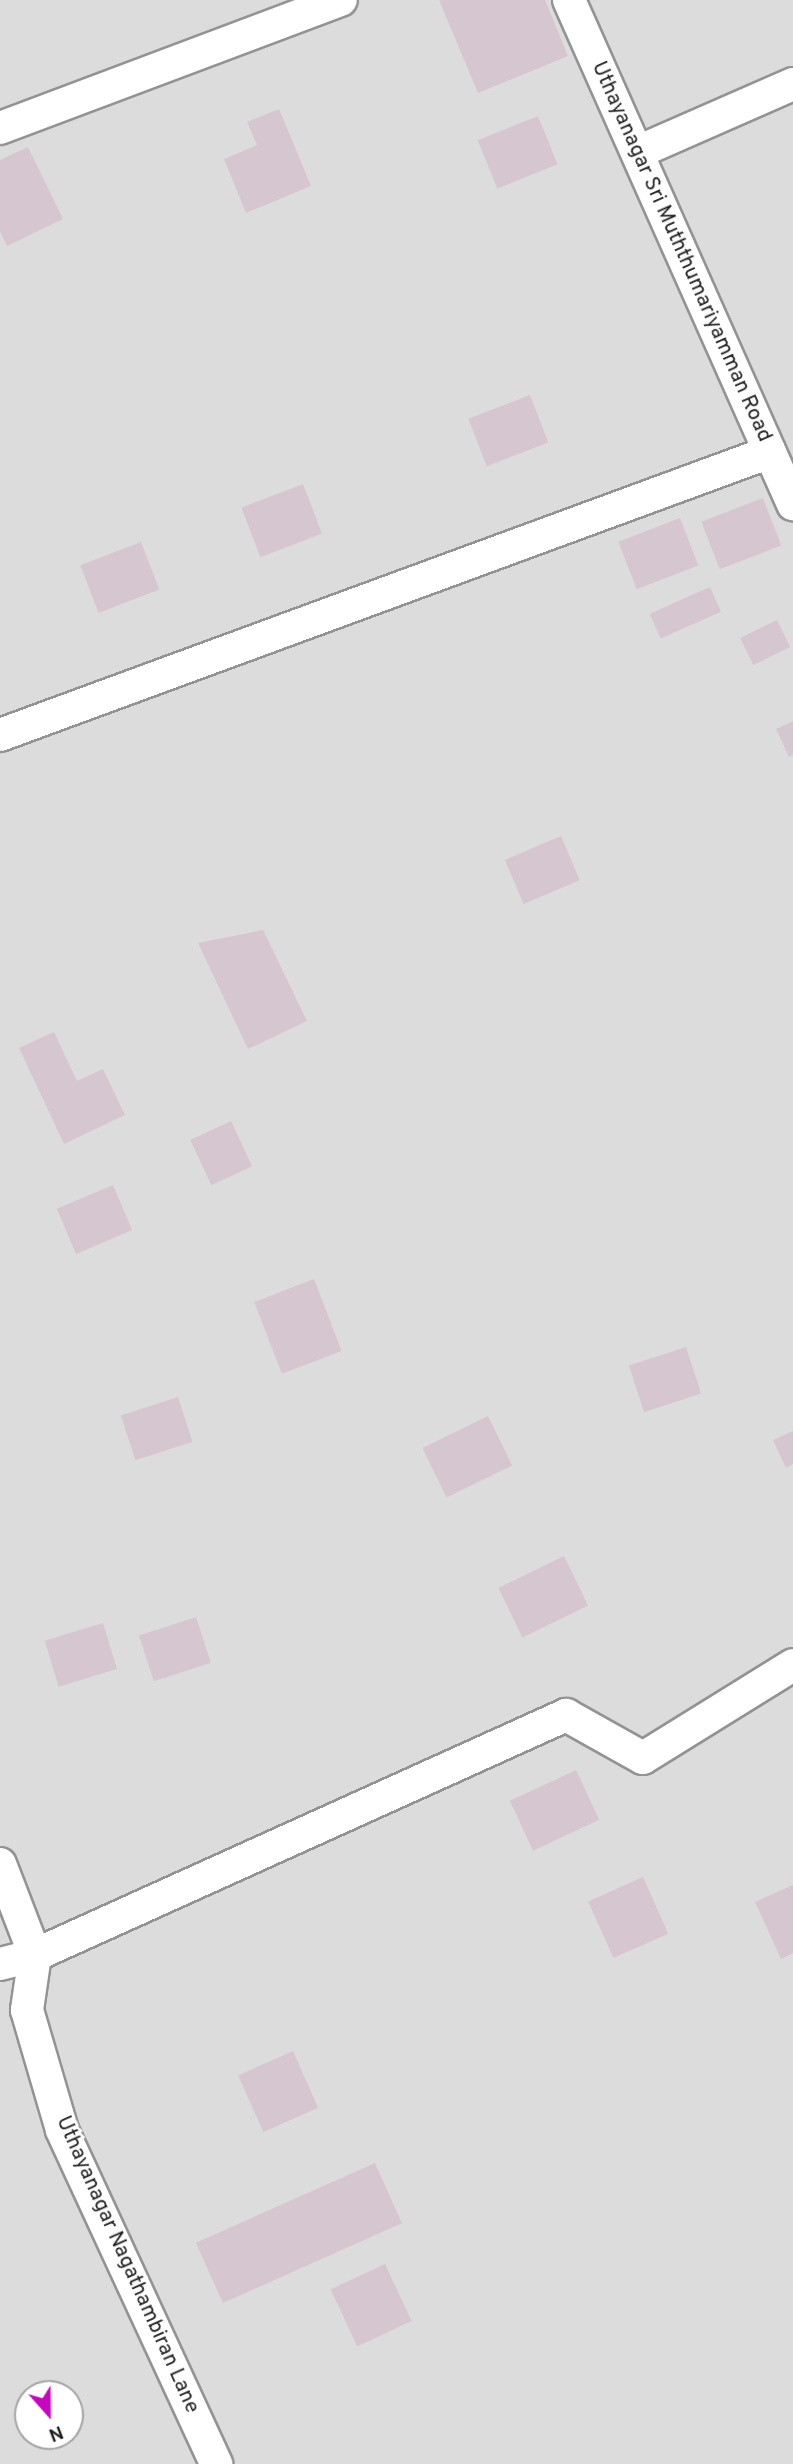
<!DOCTYPE html>
<html>
<head>
<meta charset="utf-8">
<style>
  body { margin:0 }
  #map { position:relative; width:793px; height:2464px; overflow:hidden; background:#f0e6e9; font-family:Overpass,sans-serif }
  div>[style] { position:absolute }
  .residential>* { inset:0; background:#dddcdd }
  .building>* { inset:0; background:#d6c6cf; transform-origin:0 0 }
  .roads { filter:drop-shadow(2px 0 #939393) drop-shadow(-2px 0 #939393) drop-shadow(0 2px #939393) drop-shadow(0 -2px #939393) }
  .minor>* { height:32px; margin:-16px; padding:0 16px; transform-origin:16px; border-radius:16px; background:#fff }
  span { translate:-50% -50%; white-space:nowrap; text-align:center; line-height:1.15; -webkit-text-stroke:5px #fff; paint-order:stroke }
  .street-label { font-size:21px; color:#1f1f1f }
  .north { position:absolute; left:14px; top:2380px; width:70px; height:70px; box-sizing:border-box; background:#fff; border:2px solid #a5a5a5; border-radius:50%; rotate:159deg; font-size:19px; font-weight:700; line-height:28px; text-align:center; color:#1f1f1f }
  .north::after { content:''; display:block; margin:auto; width:24px; height:32px; background:#ca05c1; clip-path:polygon(50% 0,100% 100%,50% 72%,0 100%) }
</style>
</head>
<body>
<div id="map">
  <div class="residential">
    <div style="clip-path:polygon(evenodd,0 0,793px 0,793px 2464px,0 2464px,0 0,28px 2394px,70px 2394px,70px 2436px,28px 2436px,28px 2394px)"></div>
  </div>
  <div class="building">
    <div style="clip-path:polygon(439px 0,545px 0,568px 56px,478px 93px)"></div>
    <div style="clip-path:polygon(279px 109px,311px 186px,246px 213px,224px 159px,257px 145px,247px 122px)"></div>
    <div style="left:538px;top:116px;width:52px;height:65px;rotate:68deg"></div>
    <div style="clip-path:polygon(28px 147px,63px 219px,7px 246px,0 231px,0 160px)"></div>
    <div style="left:530px;top:395px;width:51px;height:66px;rotate:69deg"></div>
    <div style="left:303px;top:484px;width:53px;height:66px;rotate:69deg"></div>
    <div style="left:763px;top:498px;width:51px;height:66px;rotate:69deg"></div>
    <div style="left:680px;top:518px;width:51px;height:66px;rotate:69deg"></div>
    <div style="left:141px;top:542px;width:51px;height:65px;rotate:69deg"></div>
    <div style="left:710px;top:587px;width:27px;height:66px;rotate:66deg"></div>
    <div style="left:777px;top:620px;width:30px;height:41px;rotate:64deg"></div>
    <div style="clip-path:polygon(793px 721px,793px 755px,789px 757px,776px 729px)"></div>
    <div style="left:561px;top:836px;width:48px;height:61px;rotate:67deg"></div>
    <div style="clip-path:polygon(263px 930px,307px 1021px,248px 1049px,198px 943px)"></div>
    <div style="clip-path:polygon(54px 1032px,77px 1081px,103px 1069px,125px 1115px,64px 1144px,19px 1048px)"></div>
    <div style="left:231px;top:1121px;width:50px;height:45px;rotate:65deg"></div>
    <div style="left:113px;top:1185px;width:49px;height:61px;rotate:67deg"></div>
    <div style="left:314px;top:1279px;width:77px;height:64px;rotate:69deg"></div>
    <div style="left:686px;top:1347px;width:49px;height:60px;rotate:72deg"></div>
    <div style="left:178px;top:1397px;width:47px;height:60px;rotate:72deg"></div>
    <div style="left:488px;top:1416px;width:55px;height:73px;rotate:64deg"></div>
    <div style="clip-path:polygon(793px 1431px,793px 1464px,786px 1468px,773px 1440px)"></div>
    <div style="left:564px;top:1556px;width:55px;height:73px;rotate:64deg"></div>
    <div style="left:196px;top:1617px;width:48px;height:60px;rotate:72deg"></div>
    <div style="left:103px;top:1623px;width:48px;height:61px;rotate:73deg"></div>
    <div style="left:576px;top:1770px;width:55px;height:73px;rotate:65deg"></div>
    <div style="left:643px;top:1877px;width:62px;height:60px;rotate:66deg"></div>
    <div style="clip-path:polygon(793px 1885px,793px 1953px,781px 1959px,755px 1902px)"></div>
    <div style="left:293px;top:2051px;width:62px;height:60px;rotate:66deg"></div>
    <div style="left:375px;top:2163px;width:66px;height:196px;rotate:66deg"></div>
    <div style="left:385px;top:2264px;width:63px;height:60px;rotate:65deg"></div>
  </div>
  <div class="roads">
    <div class="minor">
      <div style="left:569px;top:0;width:552px;rotate:66.04deg"></div>
      <div style="left:0;top:128px;width:364px;rotate:-20.6deg"></div>
      <div style="left:638px;top:152px;width:169px;rotate:-23.7deg"></div>
      <div style="left:0;top:735px;width:820px;rotate:-20.18deg"></div>
      <div style="left:0;top:1864px;width:97px;rotate:69deg"></div>
      <div style="left:35px;top:1955px;width:56px;rotate:98.3deg"></div>
      <div style="left:27px;top:2010px;width:125px;rotate:73.7deg"></div>
      <div style="left:62px;top:2130px;width:368px;rotate:65.2deg"></div>
      <div style="left:0;top:1964px;width:36px;rotate:-14deg"></div>
      <div style="left:35px;top:1955px;width:583px;rotate:-24.32deg"></div>
      <div style="left:566px;top:1715px;width:88px;rotate:29.2deg"></div>
      <div style="left:643px;top:1758px;width:176px;rotate:-31.8deg"></div>
    </div>
  </div>
  <div class="street-label">
    <span style="left:681px;top:252px;rotate:66deg">Uthayanagar Sri Muththumariyamman Road</span>
    <span style="left:127px;top:2265px;rotate:66deg">Uthayanagar Nagathambiran Lane</span>
  </div>
  <div class="north">N</div>
</div>
</body>
</html>
